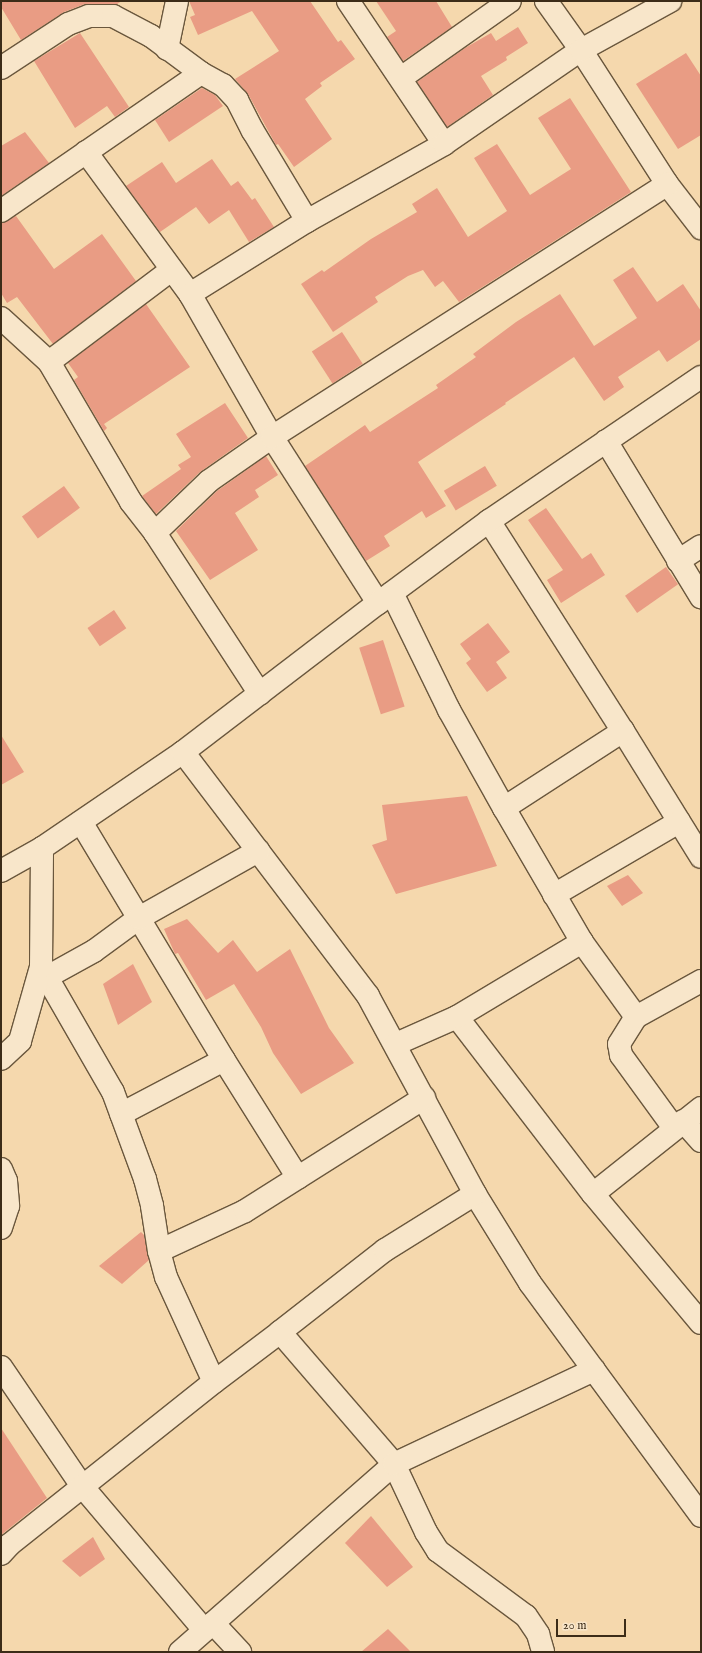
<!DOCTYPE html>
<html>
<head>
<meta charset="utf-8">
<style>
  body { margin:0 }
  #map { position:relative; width:702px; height:1653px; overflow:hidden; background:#f5d8ad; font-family:"IM FELL English",serif }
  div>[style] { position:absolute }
  .building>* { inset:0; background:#e99c84; transform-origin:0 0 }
  .roads { filter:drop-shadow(1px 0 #6a573d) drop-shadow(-1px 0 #6a573d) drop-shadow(0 1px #6a573d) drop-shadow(0 -1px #6a573d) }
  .minor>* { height:22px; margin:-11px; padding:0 11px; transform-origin:11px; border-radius:11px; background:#f8e6ca }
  span { translate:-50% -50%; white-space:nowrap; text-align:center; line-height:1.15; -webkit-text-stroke:4px #f8e6ca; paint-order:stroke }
  .frame { position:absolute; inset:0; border:2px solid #3c2c18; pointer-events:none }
  .scale { position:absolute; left:556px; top:1619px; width:70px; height:18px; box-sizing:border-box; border:2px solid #3c2c18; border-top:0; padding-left:5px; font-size:12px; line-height:14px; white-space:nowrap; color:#3c2c18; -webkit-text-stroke:3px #f8e6ca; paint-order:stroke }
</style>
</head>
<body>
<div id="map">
  <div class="building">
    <div style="clip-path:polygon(1px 1px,122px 1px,117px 4px,85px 4px,64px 12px,21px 40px,1px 7px)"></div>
    <div style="clip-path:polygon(189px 1px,310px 1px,338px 42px,341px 40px,355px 59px,320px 83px,322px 86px,305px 99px,332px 139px,294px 167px,278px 144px,276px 145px,248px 94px,235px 79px,279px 51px,252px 11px,198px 35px,190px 17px,195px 15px)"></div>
    <div style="clip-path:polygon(376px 1px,436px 1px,452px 27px,403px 61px,387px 37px,396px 31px)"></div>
    <div style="clip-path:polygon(518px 27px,528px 43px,506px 57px,507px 60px,481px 76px,493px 95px,447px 127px,417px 82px,465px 48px,491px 33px,496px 41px)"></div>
    <div style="clip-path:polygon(80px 33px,129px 107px,115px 117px,107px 106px,75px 128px,34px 61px)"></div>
    <div style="clip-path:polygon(686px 53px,701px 76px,701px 135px,678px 149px,636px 84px)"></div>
    <div style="clip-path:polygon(202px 88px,215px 95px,223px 106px,169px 142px,155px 120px)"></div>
    <div style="clip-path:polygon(570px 98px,631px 192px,459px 302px,443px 281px,435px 287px,423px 270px,408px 276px,375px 297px,378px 302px,333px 332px,301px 284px,322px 270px,324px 272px,371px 239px,417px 212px,412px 204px,437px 188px,468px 237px,507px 211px,474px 158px,497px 144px,530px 195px,571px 169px,538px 118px)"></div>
    <div style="clip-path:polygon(25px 132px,49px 163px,1px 196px,1px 146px)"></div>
    <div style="clip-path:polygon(212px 159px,231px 186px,238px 181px,252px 200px,255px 198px,274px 227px,249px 242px,229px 210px,209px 224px,196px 207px,160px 232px,126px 186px,162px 162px,176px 183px)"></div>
    <div style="clip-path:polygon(16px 216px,54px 269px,102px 234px,136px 281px,53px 344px,17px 297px,7px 303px,1px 293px,1px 223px)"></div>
    <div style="clip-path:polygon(633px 267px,657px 302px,683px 284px,701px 311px,701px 339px,667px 362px,659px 350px,618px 377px,624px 387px,604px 401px,574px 357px,505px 403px,506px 404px,418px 462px,446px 506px,426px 518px,422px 511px,384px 536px,390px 546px,366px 561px,305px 466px,365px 425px,370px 432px,438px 388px,436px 385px,476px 357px,473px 354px,516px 322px,560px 294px,594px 346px,637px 318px,613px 280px)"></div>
    <div style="clip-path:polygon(146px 304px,190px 367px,104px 424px,107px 428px,104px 431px,74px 380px,78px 377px,68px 363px)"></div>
    <div style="left:342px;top:332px;width:38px;height:36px;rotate:57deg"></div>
    <div style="clip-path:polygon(225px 403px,248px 438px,200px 472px,156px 514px,142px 496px,181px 469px,178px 465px,191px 457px,176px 434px)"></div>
    <div style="clip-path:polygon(266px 456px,278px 475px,255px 490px,259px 497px,235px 513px,258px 550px,210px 580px,176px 531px,217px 491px)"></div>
    <div style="left:485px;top:466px;width:23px;height:48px;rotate:59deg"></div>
    <div style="left:64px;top:486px;width:27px;height:52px;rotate:54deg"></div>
    <div style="clip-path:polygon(546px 508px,582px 559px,591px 553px,605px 575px,561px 603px,547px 580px,563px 570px,528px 520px)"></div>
    <div style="left:666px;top:567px;width:21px;height:50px;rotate:55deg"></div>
    <div style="left:114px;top:610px;width:22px;height:32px;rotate:56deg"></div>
    <div style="clip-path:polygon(488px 623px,510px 652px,496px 662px,507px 678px,487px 692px,466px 663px,471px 659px,460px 644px)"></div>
    <div style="left:383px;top:640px;width:70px;height:25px;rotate:72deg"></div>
    <div style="clip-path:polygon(1px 735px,24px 772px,1px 785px)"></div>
    <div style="clip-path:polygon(467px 796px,497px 866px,396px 894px,372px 845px,387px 840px,382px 805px)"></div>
    <div style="clip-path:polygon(628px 875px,643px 893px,622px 906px,607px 886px)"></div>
    <div style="clip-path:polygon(187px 919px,218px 953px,233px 940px,257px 972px,290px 949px,329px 1028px,354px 1063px,301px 1094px,273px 1053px,261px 1027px,234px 984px,206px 1000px,178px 953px,175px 954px,164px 929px)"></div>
    <div style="clip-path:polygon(133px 964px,152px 1002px,118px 1025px,103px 984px)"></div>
    <div style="clip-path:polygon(141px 1232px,144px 1235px,149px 1260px,122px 1284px,99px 1266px)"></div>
    <div style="clip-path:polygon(1px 1428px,47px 1498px,1px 1535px)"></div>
    <div style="clip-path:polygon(371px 1516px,413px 1567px,387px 1587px,345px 1543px)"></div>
    <div style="clip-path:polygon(93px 1537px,105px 1559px,80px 1577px,62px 1561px)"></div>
    <div style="clip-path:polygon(388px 1629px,411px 1652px,361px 1652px)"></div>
  </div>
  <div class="roads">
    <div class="minor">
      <div style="left:348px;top:1px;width:172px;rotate:56.1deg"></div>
      <div style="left:546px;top:1px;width:60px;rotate:54.5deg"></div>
      <div style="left:581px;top:50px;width:159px;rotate:57.3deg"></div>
      <div style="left:667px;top:184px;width:56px;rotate:52.3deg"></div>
      <div style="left:167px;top:49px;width:49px;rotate:-78.2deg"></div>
      <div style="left:1px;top:68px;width:80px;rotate:-33.3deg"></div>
      <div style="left:68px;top:24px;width:22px;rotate:-21deg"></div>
      <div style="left:89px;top:16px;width:24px"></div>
      <div style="left:113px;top:16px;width:43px;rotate:27.8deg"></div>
      <div style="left:151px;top:36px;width:62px;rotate:36.5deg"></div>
      <div style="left:201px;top:73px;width:25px;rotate:29deg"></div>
      <div style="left:223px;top:85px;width:21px;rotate:47deg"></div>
      <div style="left:237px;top:100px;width:35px;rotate:63deg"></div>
      <div style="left:253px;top:131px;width:105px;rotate:59deg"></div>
      <div style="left:401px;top:78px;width:133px;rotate:-35.2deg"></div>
      <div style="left:86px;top:152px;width:176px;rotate:53.8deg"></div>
      <div style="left:190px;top:294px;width:165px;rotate:60.2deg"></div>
      <div style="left:272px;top:437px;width:197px;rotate:57.4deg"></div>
      <div style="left:1px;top:211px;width:243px;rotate:-34.6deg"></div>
      <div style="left:190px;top:294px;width:138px;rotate:-32deg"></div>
      <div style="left:307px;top:221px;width:157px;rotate:-29.3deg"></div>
      <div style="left:444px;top:144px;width:166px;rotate:-34.5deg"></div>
      <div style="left:581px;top:50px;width:102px;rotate:-28.8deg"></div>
      <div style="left:1px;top:318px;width:65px;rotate:42.5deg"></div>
      <div style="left:49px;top:362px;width:162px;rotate:59.6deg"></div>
      <div style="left:131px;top:502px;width:39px;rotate:52deg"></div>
      <div style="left:155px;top:533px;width:192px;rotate:56.9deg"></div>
      <div style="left:49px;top:362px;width:153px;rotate:-37deg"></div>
      <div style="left:606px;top:441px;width:183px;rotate:58.7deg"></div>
      <div style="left:489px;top:521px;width:249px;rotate:57.5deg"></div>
      <div style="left:623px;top:731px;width:148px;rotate:58.2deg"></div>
      <div style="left:155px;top:533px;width:75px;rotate:-43.9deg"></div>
      <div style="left:209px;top:481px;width:77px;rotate:-34.9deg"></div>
      <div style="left:272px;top:437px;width:469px;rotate:-32.6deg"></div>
      <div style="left:678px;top:561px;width:27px;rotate:-33deg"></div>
      <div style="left:392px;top:593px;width:130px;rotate:64deg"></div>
      <div style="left:449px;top:710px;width:112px;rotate:60.7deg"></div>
      <div style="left:504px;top:808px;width:155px;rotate:59.8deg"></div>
      <div style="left:582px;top:942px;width:92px;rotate:54.2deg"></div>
      <div style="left:183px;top:752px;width:306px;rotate:52.8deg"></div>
      <div style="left:368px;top:996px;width:225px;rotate:61.6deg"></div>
      <div style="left:475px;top:1194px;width:105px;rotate:58.3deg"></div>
      <div style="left:530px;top:1283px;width:289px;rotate:53.7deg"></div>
      <div style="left:504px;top:808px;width:142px;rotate:-32.9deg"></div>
      <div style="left:81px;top:822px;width:278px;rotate:59deg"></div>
      <div style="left:224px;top:1060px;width:139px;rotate:57.9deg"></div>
      <div style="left:1px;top:871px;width:47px;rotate:-29.3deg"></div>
      <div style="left:42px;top:848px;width:171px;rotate:-34.2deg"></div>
      <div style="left:183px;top:752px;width:245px;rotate:-37.4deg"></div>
      <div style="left:378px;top:603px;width:138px;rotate:-36.5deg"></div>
      <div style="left:489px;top:521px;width:256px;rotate:-34.2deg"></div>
      <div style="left:554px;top:895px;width:145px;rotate:-30.3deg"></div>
      <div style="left:41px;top:967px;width:144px;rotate:60.1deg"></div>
      <div style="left:113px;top:1092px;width:93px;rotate:69.8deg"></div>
      <div style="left:145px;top:1179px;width:28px;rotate:75deg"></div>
      <div style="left:152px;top:1206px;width:46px;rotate:81.2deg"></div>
      <div style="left:159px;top:1251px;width:27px;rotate:75deg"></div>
      <div style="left:166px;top:1277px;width:115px;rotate:65.4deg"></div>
      <div style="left:47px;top:977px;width:54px;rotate:-29deg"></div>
      <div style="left:94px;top:951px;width:56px;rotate:-36.3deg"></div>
      <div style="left:139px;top:918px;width:137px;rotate:-29.4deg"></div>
      <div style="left:457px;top:1017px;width:223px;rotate:52.5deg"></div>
      <div style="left:593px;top:1194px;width:168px;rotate:50.1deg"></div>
      <div style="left:396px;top:1044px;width:67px;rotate:-23.9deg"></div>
      <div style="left:457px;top:1017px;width:146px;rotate:-31deg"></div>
      <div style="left:1px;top:1059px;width:26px;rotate:-43deg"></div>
      <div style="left:20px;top:1041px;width:77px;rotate:-74.2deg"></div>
      <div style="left:41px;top:967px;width:119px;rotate:-89.5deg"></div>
      <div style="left:121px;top:1114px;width:116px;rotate:-27.7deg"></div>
      <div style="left:683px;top:1121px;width:27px;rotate:48deg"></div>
      <div style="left:674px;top:1128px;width:90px;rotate:-126deg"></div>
      <div style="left:621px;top:1055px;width:11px;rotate:-100deg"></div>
      <div style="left:619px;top:1044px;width:32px;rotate:-58deg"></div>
      <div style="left:636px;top:1017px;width:74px;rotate:-29deg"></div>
      <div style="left:1px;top:1169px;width:13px;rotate:67deg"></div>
      <div style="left:6px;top:1181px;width:25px;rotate:85deg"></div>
      <div style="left:8px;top:1206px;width:23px;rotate:108deg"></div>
      <div style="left:593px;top:1194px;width:138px;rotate:-38.5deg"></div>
      <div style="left:159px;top:1251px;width:95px;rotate:-24.9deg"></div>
      <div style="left:245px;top:1211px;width:212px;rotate:-32.3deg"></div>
      <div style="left:280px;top:1332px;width:174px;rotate:49.2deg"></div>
      <div style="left:394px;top:1464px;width:75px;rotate:64.8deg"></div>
      <div style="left:426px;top:1532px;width:22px;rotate:58deg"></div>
      <div style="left:438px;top:1551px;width:109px;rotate:36.5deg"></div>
      <div style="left:526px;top:1616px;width:22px;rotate:56deg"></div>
      <div style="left:538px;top:1634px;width:19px;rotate:74deg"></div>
      <div style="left:1px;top:1367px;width:144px;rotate:55.8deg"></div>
      <div style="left:82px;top:1486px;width:189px;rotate:49.7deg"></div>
      <div style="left:1px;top:1554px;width:12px;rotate:-48deg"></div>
      <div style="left:9px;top:1545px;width:262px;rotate:-38.5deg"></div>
      <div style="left:214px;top:1382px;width:83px;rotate:-37.1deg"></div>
      <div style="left:280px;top:1332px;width:133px;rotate:-38deg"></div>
      <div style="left:385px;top:1250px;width:106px;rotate:-31.9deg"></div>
      <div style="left:213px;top:1623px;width:40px;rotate:47deg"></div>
      <div style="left:180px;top:1652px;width:285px;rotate:-41.3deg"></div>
      <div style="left:394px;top:1464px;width:221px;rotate:-25.2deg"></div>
    </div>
  </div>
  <div class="frame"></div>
  <div class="scale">20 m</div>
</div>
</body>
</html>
